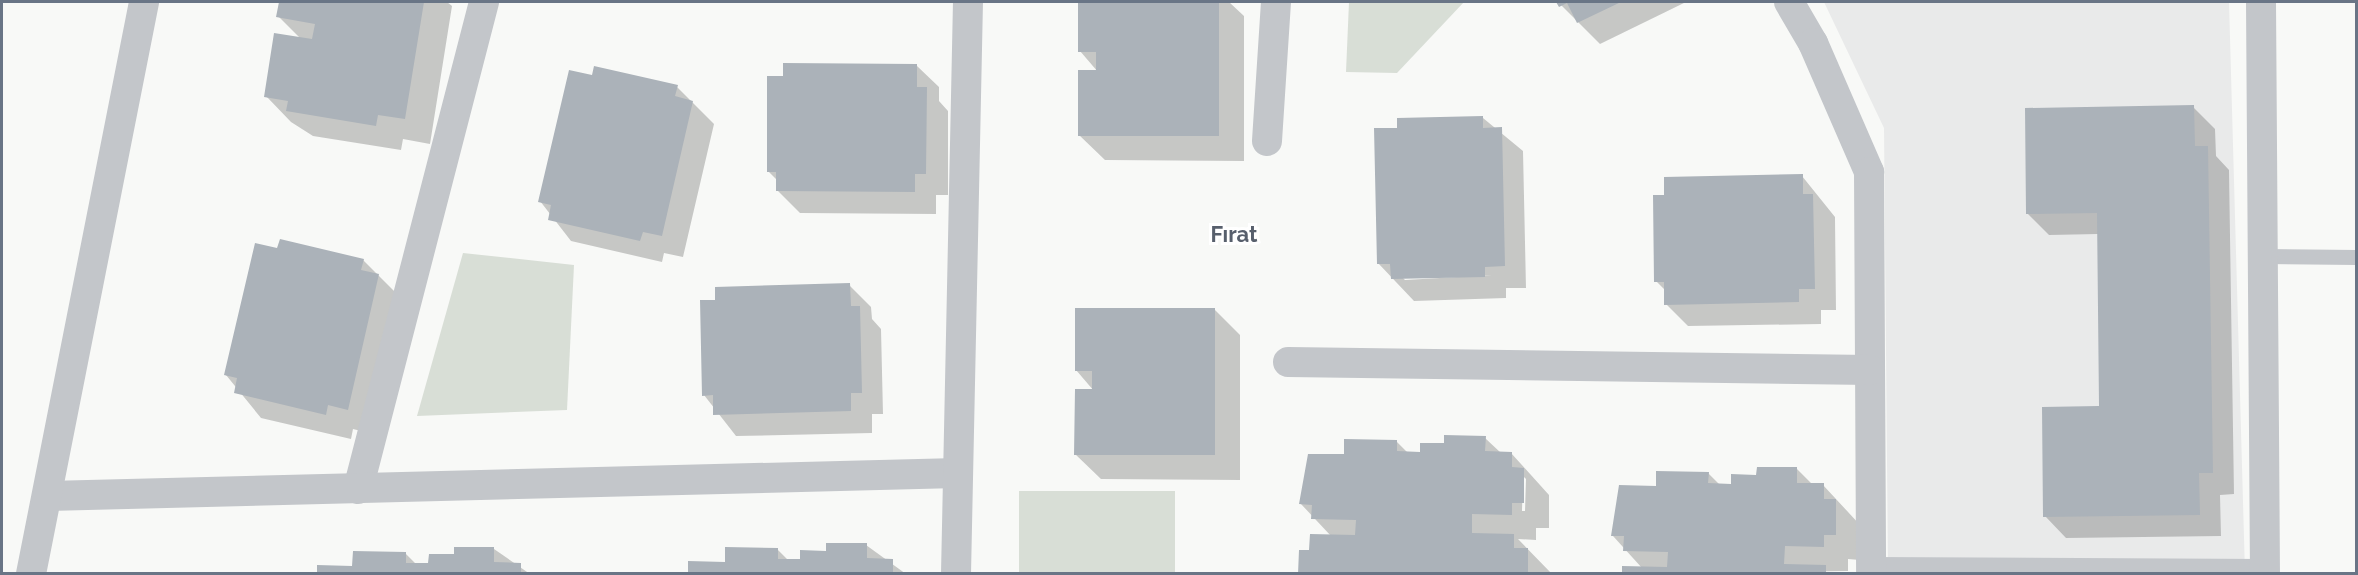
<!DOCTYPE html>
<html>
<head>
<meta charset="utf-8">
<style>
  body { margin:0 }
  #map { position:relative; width:2358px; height:575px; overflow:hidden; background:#f8f9f7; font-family:Raleway,sans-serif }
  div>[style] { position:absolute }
  .built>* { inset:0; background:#e9eaea }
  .green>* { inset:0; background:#d8ded6; transform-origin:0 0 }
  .shadow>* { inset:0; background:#0003 }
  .building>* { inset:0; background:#abb2b9 }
  .service>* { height:15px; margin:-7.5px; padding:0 7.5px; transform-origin:7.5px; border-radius:7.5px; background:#c3c6ca }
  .pedestrian>* { height:22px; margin:-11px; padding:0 11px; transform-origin:11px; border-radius:11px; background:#c3c6ca }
  .minor>* { height:30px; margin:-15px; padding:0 15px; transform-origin:15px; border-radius:15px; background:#c3c6ca }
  span { translate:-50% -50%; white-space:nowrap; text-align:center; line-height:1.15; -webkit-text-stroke:6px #fff; paint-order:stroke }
  .district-label { font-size:22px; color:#575f6c; font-weight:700 }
  .frame { position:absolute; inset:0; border:3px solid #697586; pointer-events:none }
</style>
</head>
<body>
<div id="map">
  <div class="built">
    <div style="clip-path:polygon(1824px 2px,2229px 2px,2245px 573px,1888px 573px,1884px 128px)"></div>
  </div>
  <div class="green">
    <div style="clip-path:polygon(1349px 2px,1464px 2px,1397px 73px,1346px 72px)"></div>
    <div style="clip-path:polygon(463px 253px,574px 265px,567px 410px,417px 416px)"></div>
    <div style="left:1019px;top:491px;width:156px;height:82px"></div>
  </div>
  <div class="shadow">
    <div style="clip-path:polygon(280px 2px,447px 2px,452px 6px,430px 144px,403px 139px,401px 150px,313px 136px,291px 122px,266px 96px,300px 38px,278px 16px)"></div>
    <div style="clip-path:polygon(1080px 2px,1229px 2px,1244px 16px,1244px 161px,1105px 160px,1079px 135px,1098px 72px,1080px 51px)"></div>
    <div style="clip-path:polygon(1558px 2px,1686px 2px,1600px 44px)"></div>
    <div style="clip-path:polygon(917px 66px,939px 87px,939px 101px,948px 111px,948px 195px,936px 195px,936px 214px,800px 213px,778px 191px,778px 181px,768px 171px,784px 78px)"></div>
    <div style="clip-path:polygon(593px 77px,677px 87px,714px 124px,683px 257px,664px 253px,662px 262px,571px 241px,540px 201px)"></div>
    <div style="clip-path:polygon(2193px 107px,2215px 129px,2216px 156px,2229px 170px,2234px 494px,2220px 495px,2221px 536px,2066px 538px,2045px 516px,2101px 408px,2098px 234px,2049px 235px,2027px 213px)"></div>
    <div style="clip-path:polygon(evenodd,1483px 118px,1523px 151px,1526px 288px,1506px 288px,1506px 298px,1414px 301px,1378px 263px,1399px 129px,1483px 118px,1492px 275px,1405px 280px,1402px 277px,1492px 275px)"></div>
    <div style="clip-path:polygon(1802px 176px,1835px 217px,1836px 310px,1821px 310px,1821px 324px,1688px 326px,1666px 304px,1666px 291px,1656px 281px)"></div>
    <div style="clip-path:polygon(278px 250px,363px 260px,404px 301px,373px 434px,353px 429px,351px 439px,261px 418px,226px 375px)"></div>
    <div style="clip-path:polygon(849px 285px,871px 307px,872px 319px,881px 329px,883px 414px,872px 414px,872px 433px,736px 436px,704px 395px)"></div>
    <div style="clip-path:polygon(1215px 310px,1240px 335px,1240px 480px,1101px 479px,1075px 454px,1094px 391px,1076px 370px)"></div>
    <div style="clip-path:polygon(evenodd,1485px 438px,1501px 453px,1511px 453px,1549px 495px,1549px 528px,1536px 528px,1536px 540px,1518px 539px,1552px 574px,1300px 574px,1311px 551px,1331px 536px,1301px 504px,1345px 456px,1397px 442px,1408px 453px,1421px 453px,1485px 438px,1523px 476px,1526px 479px,1525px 511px,1522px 511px,1523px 476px)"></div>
    <div style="clip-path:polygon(1797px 469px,1812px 484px,1823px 485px,1861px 526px,1860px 560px,1848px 559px,1848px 571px,1623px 574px,1642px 568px,1613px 536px,1657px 488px,1708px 473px,1720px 485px,1733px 485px)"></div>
    <div style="clip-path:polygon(866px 545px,906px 574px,688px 574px,690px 562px,726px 563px,777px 549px,789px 561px,802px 561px)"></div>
    <div style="clip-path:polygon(494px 549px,530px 574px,317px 574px,318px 566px,354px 567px,405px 553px,417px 565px,429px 565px)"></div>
  </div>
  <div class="building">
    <div style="clip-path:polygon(279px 2px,424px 2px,405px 119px,378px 115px,376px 126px,286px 111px,288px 101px,264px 97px,274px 33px,312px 39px,315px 24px,276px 17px)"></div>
    <div style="clip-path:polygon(1078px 2px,1219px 2px,1219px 136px,1078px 136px,1078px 70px,1096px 70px,1096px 52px,1078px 52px)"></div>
    <div style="clip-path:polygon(1556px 2px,1621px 2px,1577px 23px,1567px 3px,1559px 7px)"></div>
    <div style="clip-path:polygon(783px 63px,917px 64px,917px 87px,927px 87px,926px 174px,915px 174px,915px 192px,776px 191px,776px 172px,767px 172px,767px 76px,783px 76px)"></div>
    <div style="clip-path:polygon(594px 66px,678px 85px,675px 96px,693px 101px,662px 236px,643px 232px,640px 241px,548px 220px,551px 205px,538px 202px,569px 70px,592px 75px)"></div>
    <div style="clip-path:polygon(2194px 105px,2195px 146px,2208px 146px,2213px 473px,2199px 473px,2200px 515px,2043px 517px,2042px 407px,2099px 406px,2097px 213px,2026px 214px,2025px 108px)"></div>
    <div style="clip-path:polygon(1483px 116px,1483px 128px,1502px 127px,1505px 266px,1485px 267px,1485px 277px,1391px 279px,1390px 264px,1377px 264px,1374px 128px,1397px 128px,1397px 118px)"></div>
    <div style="clip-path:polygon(1803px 174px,1803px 194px,1813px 194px,1815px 289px,1799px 289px,1799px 302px,1664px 305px,1664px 282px,1654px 282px,1653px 195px,1664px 195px,1664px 177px)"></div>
    <div style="clip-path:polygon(280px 239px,364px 259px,361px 270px,379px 274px,348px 410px,328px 405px,326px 415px,234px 393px,237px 378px,224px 375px,255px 243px,277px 248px)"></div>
    <div style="clip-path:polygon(850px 283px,851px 306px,860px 306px,862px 393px,851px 393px,851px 411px,713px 415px,713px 395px,702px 396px,700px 300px,715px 300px,715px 287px)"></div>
    <div style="clip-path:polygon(1075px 308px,1215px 308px,1215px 455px,1074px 455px,1075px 389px,1092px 389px,1092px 371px,1075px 371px)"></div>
    <div style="clip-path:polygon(1444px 435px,1486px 436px,1485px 451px,1512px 452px,1512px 467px,1524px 468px,1524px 503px,1512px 503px,1512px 515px,1472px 514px,1472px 533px,1514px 534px,1514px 548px,1528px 548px,1528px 574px,1298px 574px,1299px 550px,1309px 550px,1310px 534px,1355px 535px,1356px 520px,1311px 519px,1312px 505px,1299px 504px,1308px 454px,1344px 454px,1344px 439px,1397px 440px,1397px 451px,1420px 452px,1420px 443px,1444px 443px)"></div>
    <div style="clip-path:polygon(1757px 467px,1797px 467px,1797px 483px,1824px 483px,1824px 499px,1836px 499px,1836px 535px,1824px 535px,1824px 547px,1785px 546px,1784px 564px,1826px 565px,1826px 574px,1622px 574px,1622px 566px,1667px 567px,1668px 552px,1623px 551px,1624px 536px,1611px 536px,1619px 485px,1656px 486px,1656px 471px,1709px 472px,1708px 483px,1731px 484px,1731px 474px,1756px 475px)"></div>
    <div style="clip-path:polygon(826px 543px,867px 543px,867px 558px,893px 559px,893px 574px,688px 574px,688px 561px,725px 562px,725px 547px,778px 548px,778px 559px,800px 559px,800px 550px,826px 551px)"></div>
    <div style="clip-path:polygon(454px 547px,494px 547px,494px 562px,521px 563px,521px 574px,317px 574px,317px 565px,352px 566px,353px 551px,406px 552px,406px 563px,428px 563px,429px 554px,454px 554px)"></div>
  </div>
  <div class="service">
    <div style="left:2263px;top:256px;width:93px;rotate:0.6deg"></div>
  </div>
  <div class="pedestrian">
    <div style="left:1871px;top:568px;width:394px;rotate:0.3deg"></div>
  </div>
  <div class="minor">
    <div style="left:1789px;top:2px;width:48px;rotate:59.7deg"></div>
    <div style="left:1813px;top:43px;width:141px;rotate:66.5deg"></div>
    <div style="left:1869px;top:172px;width:402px;rotate:89.7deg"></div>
    <div style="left:2261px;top:2px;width:572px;rotate:89.6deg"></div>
    <div style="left:1267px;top:141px;width:139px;rotate:-86.3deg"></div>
    <div style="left:1288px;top:362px;width:582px;rotate:0.79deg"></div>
    <div style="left:358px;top:489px;width:503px;rotate:-75.49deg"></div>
    <div style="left:48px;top:496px;width:910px;rotate:-1.45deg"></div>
    <div style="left:31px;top:574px;width:583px;rotate:-78.82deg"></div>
    <div style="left:956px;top:574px;width:572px;rotate:-88.8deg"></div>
  </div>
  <div class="district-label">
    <span style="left:1234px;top:235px">Fırat</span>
  </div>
  <div class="frame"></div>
</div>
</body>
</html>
